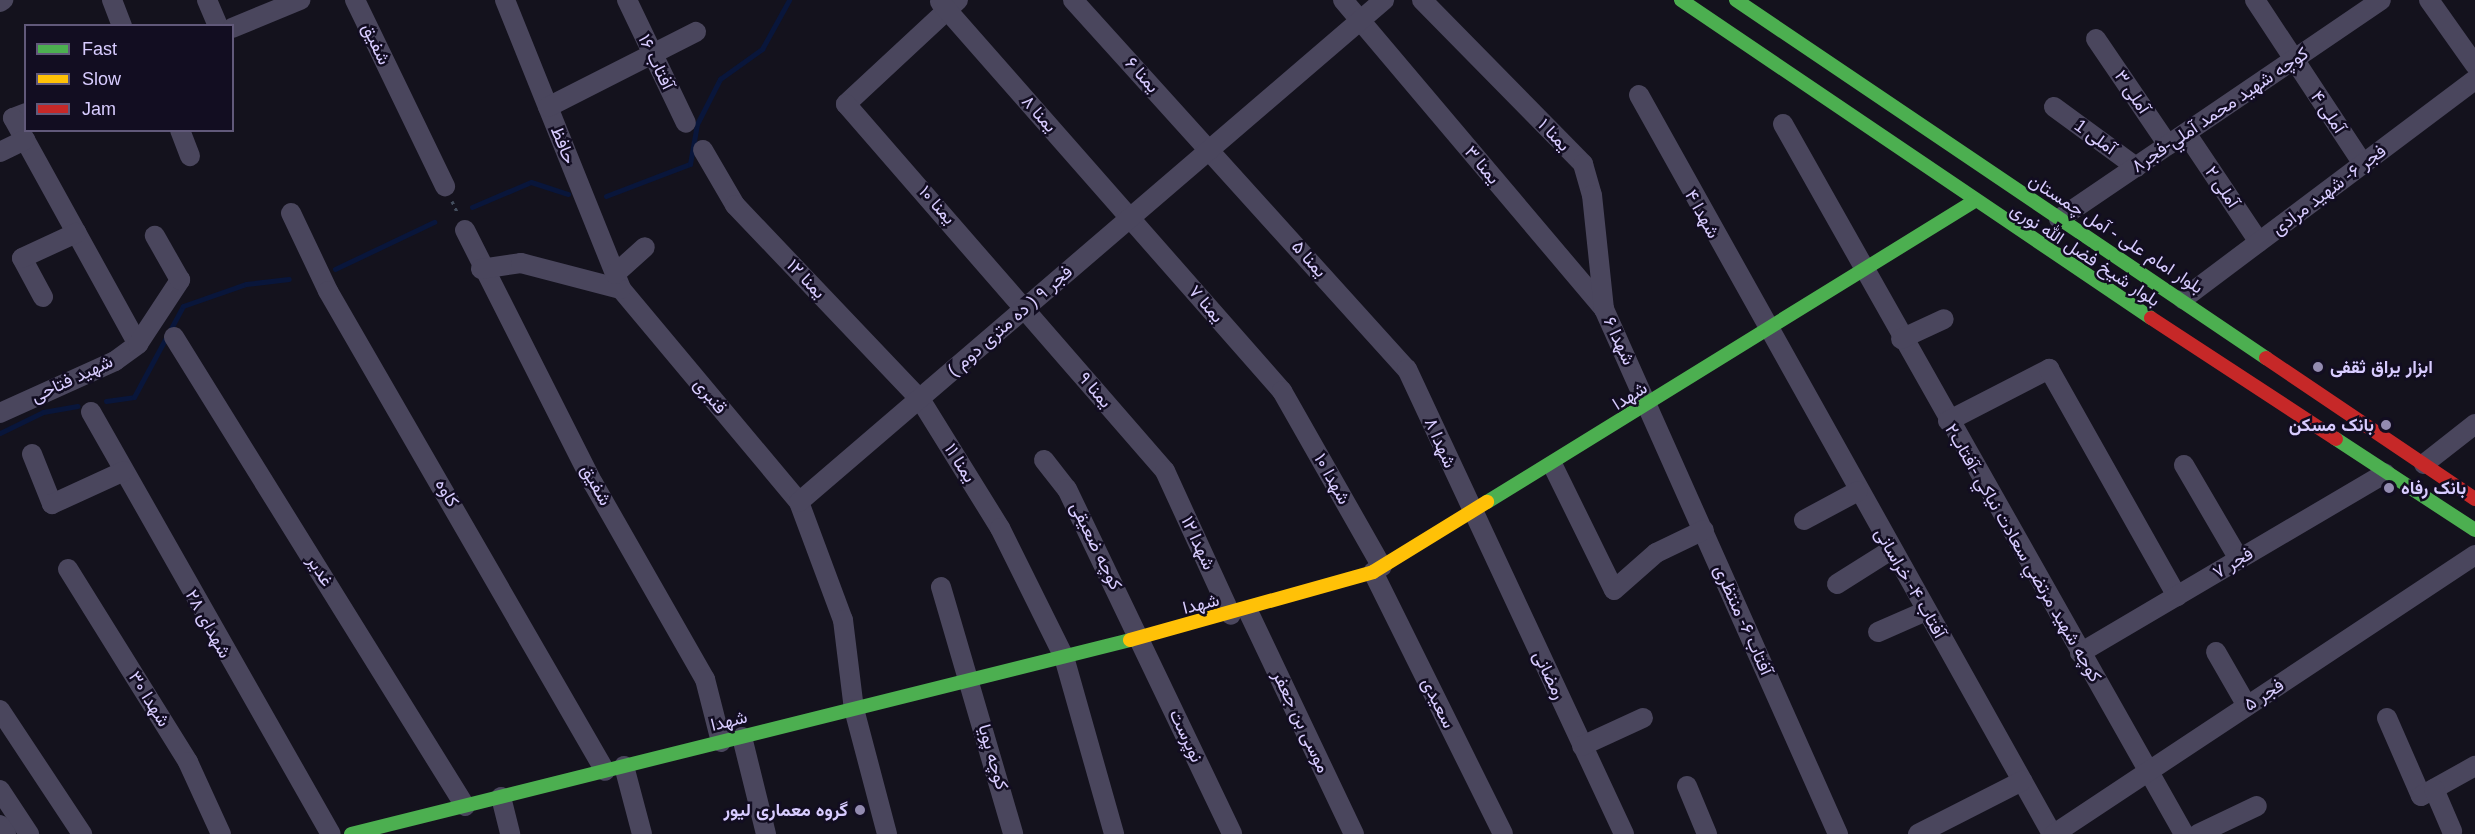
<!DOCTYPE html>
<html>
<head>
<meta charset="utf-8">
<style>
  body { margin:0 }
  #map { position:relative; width:2475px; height:834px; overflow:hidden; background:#14121d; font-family:Arial,Vazirmatn,sans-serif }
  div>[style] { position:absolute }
  .stream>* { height:5px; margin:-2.5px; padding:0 2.5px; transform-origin:2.5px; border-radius:2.5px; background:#09163b }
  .path>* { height:3px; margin-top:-1.5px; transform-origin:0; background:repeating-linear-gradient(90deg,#444e5e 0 3px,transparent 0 7.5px) }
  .street>* { height:20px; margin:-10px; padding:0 10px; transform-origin:10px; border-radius:10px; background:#4a465d }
  .fast>* { height:14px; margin:-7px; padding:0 7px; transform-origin:7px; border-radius:7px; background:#4caf50 }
  .slow>* { height:14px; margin:-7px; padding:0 7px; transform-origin:7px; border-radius:7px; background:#ffc107 }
  .jam>* { height:14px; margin:-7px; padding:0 7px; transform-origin:7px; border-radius:7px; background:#c62828 }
  .dots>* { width:16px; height:16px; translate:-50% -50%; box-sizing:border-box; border:3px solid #120d21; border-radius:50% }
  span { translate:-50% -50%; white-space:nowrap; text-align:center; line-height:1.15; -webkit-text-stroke:5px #120d21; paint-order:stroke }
  .street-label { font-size:18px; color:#d8ccff }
  .poi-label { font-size:18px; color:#d8ccff; font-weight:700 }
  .left { translate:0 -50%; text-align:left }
  .right { translate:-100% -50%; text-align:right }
  .legend { position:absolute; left:24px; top:24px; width:210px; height:108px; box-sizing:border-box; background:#120d21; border:2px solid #61597a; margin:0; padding:8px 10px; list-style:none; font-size:18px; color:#d8ccff }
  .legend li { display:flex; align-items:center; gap:12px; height:30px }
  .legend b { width:30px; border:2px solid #61597a }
</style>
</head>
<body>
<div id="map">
  <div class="stream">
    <div style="left:606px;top:196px;width:90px;rotate:-20.9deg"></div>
    <div style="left:690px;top:164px;width:41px;rotate:-80.1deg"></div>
    <div style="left:697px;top:124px;width:51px;rotate:-62.9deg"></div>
    <div style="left:720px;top:79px;width:52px;rotate:-35.5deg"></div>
    <div style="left:762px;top:49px;width:56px;rotate:-61.1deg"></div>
    <div style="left:472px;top:207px;width:64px;rotate:-23deg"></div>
    <div style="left:531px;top:182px;width:39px;rotate:18deg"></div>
    <div style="left:335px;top:269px;width:110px;rotate:-25.4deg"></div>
    <div style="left:106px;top:401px;width:28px;rotate:-8deg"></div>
    <div style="left:134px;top:397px;width:103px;rotate:-61.7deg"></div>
    <div style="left:183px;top:306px;width:67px;rotate:-19.2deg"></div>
    <div style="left:246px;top:284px;width:43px;rotate:-6.6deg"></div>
    <div style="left:0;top:433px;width:48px;rotate:-26deg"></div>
    <div style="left:43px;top:412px;width:35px;rotate:-10deg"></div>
  </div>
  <div class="path">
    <div style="left:452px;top:201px;width:14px;rotate:65deg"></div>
  </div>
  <div class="street">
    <div style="left:112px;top:0;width:28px;rotate:69deg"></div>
    <div style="left:207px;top:0;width:28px;rotate:67deg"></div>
    <div style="left:355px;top:0;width:207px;rotate:64.2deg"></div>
    <div style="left:505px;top:0;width:311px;rotate:68.1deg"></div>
    <div style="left:621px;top:289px;width:278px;rotate:50.1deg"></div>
    <div style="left:799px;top:502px;width:126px;rotate:69.6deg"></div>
    <div style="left:843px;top:620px;width:90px;rotate:83deg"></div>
    <div style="left:854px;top:709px;width:129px;rotate:75.2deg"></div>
    <div style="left:627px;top:0;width:136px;rotate:64.4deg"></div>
    <div style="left:958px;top:0;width:153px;rotate:137.1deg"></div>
    <div style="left:846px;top:104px;width:486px;rotate:49deg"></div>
    <div style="left:1165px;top:471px;width:158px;rotate:65.4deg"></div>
    <div style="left:1073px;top:0;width:498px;rotate:47.9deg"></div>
    <div style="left:1407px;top:369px;width:513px;rotate:64.98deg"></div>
    <div style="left:1343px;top:0;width:404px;rotate:49.8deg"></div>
    <div style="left:1604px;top:309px;width:575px;rotate:65.98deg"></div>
    <div style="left:1422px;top:0;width:230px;rotate:45.5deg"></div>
    <div style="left:1583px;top:164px;width:32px;rotate:74deg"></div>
    <div style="left:1592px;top:195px;width:115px;rotate:84deg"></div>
    <div style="left:2255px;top:0;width:196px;rotate:56.6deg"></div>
    <div style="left:2429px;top:0;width:80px;rotate:54.7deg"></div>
    <div style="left:0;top:2px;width:4px;rotate:-34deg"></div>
    <div style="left:940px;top:2px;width:518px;rotate:48.68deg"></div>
    <div style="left:1282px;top:391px;width:202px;rotate:60.4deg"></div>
    <div style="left:232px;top:28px;width:74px;rotate:-22.4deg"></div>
    <div style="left:2096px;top:39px;width:128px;rotate:55.8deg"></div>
    <div style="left:1639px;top:95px;width:847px;rotate:60.8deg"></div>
    <div style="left:548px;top:107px;width:166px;rotate:-26.9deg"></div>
    <div style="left:2054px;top:107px;width:102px;rotate:36.2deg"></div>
    <div style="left:26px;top:113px;width:14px;rotate:159deg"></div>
    <div style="left:13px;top:118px;width:258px;rotate:61.1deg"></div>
    <div style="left:1783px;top:124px;width:815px;rotate:60.54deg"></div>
    <div style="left:180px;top:130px;width:28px;rotate:69deg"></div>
    <div style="left:2186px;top:133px;width:131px;rotate:56.2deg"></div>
    <div style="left:703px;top:150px;width:64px;rotate:59.8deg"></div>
    <div style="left:735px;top:205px;width:268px;rotate:46.4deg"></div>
    <div style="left:920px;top:399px;width:152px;rotate:58.2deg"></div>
    <div style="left:1000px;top:528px;width:144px;rotate:63.6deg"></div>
    <div style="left:1064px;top:657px;width:184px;rotate:74.2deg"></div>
    <div style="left:0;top:152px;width:28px;rotate:-26deg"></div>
    <div style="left:291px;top:213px;width:86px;rotate:64.6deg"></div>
    <div style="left:328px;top:291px;width:554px;rotate:60.01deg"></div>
    <div style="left:2059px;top:219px;width:389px;rotate:-34.2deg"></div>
    <div style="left:465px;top:230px;width:284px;rotate:63.2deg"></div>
    <div style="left:593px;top:483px;width:226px;rotate:60.3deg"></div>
    <div style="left:705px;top:679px;width:65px;rotate:75.7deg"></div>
    <div style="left:481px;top:269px;width:40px;rotate:-8.5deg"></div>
    <div style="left:521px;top:263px;width:103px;rotate:14.6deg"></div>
    <div style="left:615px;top:274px;width:40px;rotate:-42deg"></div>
    <div style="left:43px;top:297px;width:44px;rotate:-118.3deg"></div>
    <div style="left:22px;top:258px;width:60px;rotate:-24.8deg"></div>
    <div style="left:2183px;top:299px;width:365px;rotate:-36.9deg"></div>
    <div style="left:174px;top:337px;width:552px;rotate:58.18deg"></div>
    <div style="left:1901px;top:339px;width:47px;rotate:-24.9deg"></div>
    <div style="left:91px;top:412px;width:485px;rotate:60.4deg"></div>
    <div style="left:0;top:413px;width:126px;rotate:-24.3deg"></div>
    <div style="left:115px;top:361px;width:29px;rotate:-36deg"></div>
    <div style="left:138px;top:344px;width:77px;rotate:-56.7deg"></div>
    <div style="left:180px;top:280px;width:51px;rotate:-119.6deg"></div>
    <div style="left:1948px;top:421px;width:114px;rotate:-27.2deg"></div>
    <div style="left:2049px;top:369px;width:261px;rotate:60.6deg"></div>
    <div style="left:32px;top:454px;width:54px;rotate:68.2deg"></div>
    <div style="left:52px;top:504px;width:79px;rotate:-24.6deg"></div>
    <div style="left:1044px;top:460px;width:37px;rotate:52deg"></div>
    <div style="left:1067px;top:489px;width:382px;rotate:64.4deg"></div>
    <div style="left:2424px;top:464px;width:65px;rotate:-38.1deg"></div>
    <div style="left:2184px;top:465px;width:109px;rotate:59.7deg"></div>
    <div style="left:1553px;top:466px;width:138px;rotate:63.8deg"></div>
    <div style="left:1614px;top:590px;width:56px;rotate:-41.4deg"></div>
    <div style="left:1656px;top:553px;width:53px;rotate:-25.6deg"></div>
    <div style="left:799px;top:502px;width:771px;rotate:-40.63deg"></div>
    <div style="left:1804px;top:520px;width:61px;rotate:-28.2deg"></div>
    <div style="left:68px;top:569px;width:227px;rotate:58.1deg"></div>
    <div style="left:188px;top:762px;width:79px;rotate:65.4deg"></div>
    <div style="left:1373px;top:572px;width:292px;rotate:63.6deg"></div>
    <div style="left:1837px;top:584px;width:64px;rotate:-32.2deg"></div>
    <div style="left:941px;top:587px;width:257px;rotate:73.7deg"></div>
    <div style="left:1248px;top:611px;width:247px;rotate:64.6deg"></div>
    <div style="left:1878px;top:632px;width:52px;rotate:-23.6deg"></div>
    <div style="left:2216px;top:652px;width:62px;rotate:60.1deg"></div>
    <div style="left:2080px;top:653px;width:354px;rotate:-30.5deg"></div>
    <div style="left:0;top:710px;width:149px;rotate:56.5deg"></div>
    <div style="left:2387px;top:718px;width:85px;rotate:66.4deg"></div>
    <div style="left:2421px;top:796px;width:62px;rotate:-29.1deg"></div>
    <div style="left:742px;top:737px;width:100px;rotate:76.1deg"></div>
    <div style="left:1582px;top:746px;width:67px;rotate:-24.7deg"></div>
    <div style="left:624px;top:766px;width:70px;rotate:75.2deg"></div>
    <div style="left:1687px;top:786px;width:52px;rotate:67.4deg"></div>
    <div style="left:2434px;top:789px;width:46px;rotate:66.8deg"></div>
    <div style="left:0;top:790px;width:53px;rotate:56.6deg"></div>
    <div style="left:501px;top:797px;width:38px;rotate:76deg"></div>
    <div style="left:0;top:825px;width:11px;rotate:56deg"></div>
    <div style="left:1918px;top:834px;width:117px;rotate:-27deg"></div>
    <div style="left:2054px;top:834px;width:505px;rotate:-33.53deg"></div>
    <div style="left:2198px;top:834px;width:65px;rotate:-25.4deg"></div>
  </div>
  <div class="fast">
    <div style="left:1681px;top:0;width:567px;rotate:34.08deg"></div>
    <div style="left:1736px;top:0;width:640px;rotate:34.04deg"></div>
    <div style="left:2336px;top:439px;width:166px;rotate:33.2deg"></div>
    <div style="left:1487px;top:502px;width:571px;rotate:-31.69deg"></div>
    <div style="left:351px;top:834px;width:803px;rotate:-13.98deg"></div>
  </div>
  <div class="slow">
    <div style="left:1130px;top:640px;width:252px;rotate:-15.6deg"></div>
    <div style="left:1373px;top:572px;width:134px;rotate:-31.6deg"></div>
  </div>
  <div class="jam">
    <div style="left:2151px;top:318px;width:221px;rotate:33.2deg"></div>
    <div style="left:2266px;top:358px;width:252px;rotate:34deg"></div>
  </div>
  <div class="dots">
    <div style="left:2318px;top:367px;background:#938bb0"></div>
    <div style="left:2386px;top:425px;background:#938bb0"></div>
    <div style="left:2389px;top:488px;background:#938bb0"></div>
    <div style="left:860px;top:810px;background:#938bb0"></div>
  </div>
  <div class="street-label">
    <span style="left:376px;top:44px;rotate:65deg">شفیق</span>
    <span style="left:656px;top:62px;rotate:64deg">آفتاب ۱۶</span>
    <span style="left:1142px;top:75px;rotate:48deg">یمنا ۶</span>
    <span style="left:2132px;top:92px;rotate:56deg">آملی ۳</span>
    <span style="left:2220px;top:110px;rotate:-34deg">كوچه شهيد محمد آملي-فجر۸</span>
    <span style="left:2328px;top:112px;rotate:56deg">آملی ۴</span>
    <span style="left:1039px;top:114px;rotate:48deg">یمنا ۸</span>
    <span style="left:1554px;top:135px;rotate:46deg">یمنا ۱</span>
    <span style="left:2095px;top:137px;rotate:36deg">آملی 1</span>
    <span style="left:563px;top:145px;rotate:68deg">حافظ</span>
    <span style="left:1482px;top:165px;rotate:50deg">یمنا ۳</span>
    <span style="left:2222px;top:187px;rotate:56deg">آملی ۲</span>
    <span style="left:2329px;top:190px;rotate:-37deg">فجر ۶- شهید مرادی</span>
    <span style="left:937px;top:205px;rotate:48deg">یمنا ۱۰</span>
    <span style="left:1702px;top:214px;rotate:61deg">شهدا ۴</span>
    <span style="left:2116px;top:234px;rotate:33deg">بلوار امام علی - آمل چمستان</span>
    <span style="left:2085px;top:255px;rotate:33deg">بلوار شیخ فضل الله نوری</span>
    <span style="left:1309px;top:259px;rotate:48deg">یمنا ۵</span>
    <span style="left:806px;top:279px;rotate:46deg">یمنا ۱۲</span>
    <span style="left:1206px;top:304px;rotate:49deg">یمنا ۷</span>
    <span style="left:1010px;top:321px;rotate:-41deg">فجر ۹ ( ده متری دوم )</span>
    <span style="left:1619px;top:341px;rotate:65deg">شهدا ۶</span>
    <span style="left:72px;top:379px;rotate:-25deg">شهید فتاحی</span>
    <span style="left:1095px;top:390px;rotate:49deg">یمنا ۹</span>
    <span style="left:710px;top:396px;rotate:50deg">قنبری</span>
    <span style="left:1630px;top:396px;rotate:-32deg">شهدا</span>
    <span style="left:1440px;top:443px;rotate:66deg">شهدا ۸</span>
    <span style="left:960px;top:463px;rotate:58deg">یمنا ۱۱</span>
    <span style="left:1332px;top:479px;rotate:61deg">شهدا ۱۰</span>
    <span style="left:596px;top:485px;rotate:61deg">شفیق</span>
    <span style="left:447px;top:493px;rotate:60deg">کاوه</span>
    <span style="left:1198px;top:543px;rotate:65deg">شهدا ۱۲</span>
    <span style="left:1096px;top:546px;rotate:64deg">کوچه ضعیقی</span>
    <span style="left:2023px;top:553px;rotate:60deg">كوچه شهيد مرتضي سعادت نياكي -آفتاب۲</span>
    <span style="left:2233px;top:563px;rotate:-31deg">فجر ۷</span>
    <span style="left:320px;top:571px;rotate:58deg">غدیر</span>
    <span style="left:1910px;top:583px;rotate:60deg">آفتاب ۴- خراسانی</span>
    <span style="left:1201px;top:604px;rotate:-14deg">شهدا</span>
    <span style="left:1743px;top:620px;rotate:66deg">آفتاب ۶- منتظری</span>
    <span style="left:208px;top:624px;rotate:61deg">شهدای ۲۸</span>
    <span style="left:1549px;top:675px;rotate:64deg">رمضانی</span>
    <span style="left:2264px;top:695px;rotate:-33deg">فجر ۵</span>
    <span style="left:149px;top:699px;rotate:58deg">شهدا ۳۰</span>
    <span style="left:1438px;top:703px;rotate:64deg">سعیدی</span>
    <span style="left:729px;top:721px;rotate:-14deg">شهدا</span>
    <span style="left:1301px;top:722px;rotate:65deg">موسی بن جعفر</span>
    <span style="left:1186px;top:736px;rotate:65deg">نوپرست</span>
    <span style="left:993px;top:757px;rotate:74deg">کوچه پویا</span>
  </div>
  <div class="poi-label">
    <span class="left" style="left:2330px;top:367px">ابزار یراق ثقفی</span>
    <span class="right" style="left:2374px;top:425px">بانک مسکن</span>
    <span class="left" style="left:2401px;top:488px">بانک رفاه</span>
    <span class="right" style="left:848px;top:810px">گروه معماری لیور</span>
  </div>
  <ul class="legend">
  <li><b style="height:8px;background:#4caf50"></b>Fast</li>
  <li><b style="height:8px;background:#ffc107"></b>Slow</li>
  <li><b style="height:8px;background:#c62828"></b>Jam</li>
  </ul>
</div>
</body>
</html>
